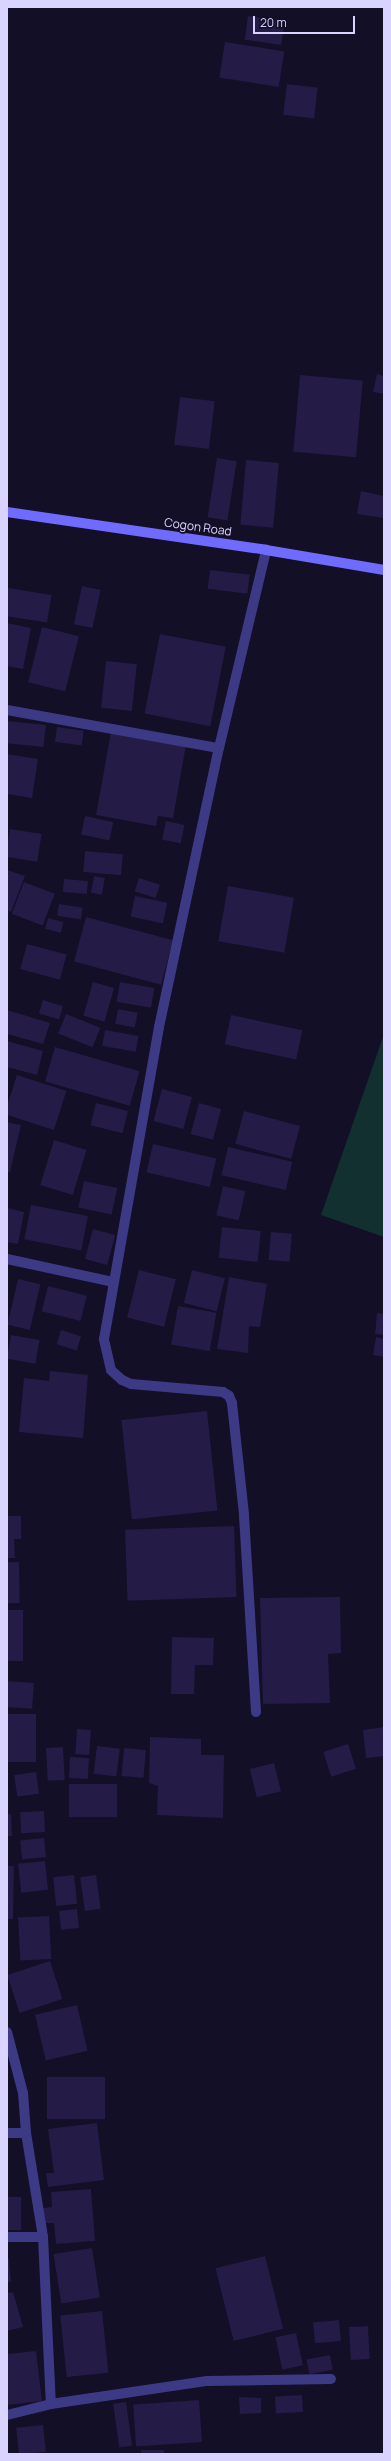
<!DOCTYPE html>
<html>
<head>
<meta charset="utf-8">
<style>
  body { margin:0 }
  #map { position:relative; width:391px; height:2461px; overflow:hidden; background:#130f26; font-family:Manrope,sans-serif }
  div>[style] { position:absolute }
  .green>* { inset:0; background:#12302f }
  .building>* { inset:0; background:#241b47; transform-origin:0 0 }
  .lane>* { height:10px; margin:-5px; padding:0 5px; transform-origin:5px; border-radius:5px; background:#3d3a85 }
  .street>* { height:10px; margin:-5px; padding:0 5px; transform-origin:5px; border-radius:5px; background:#3d3a85 }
  .secondary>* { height:10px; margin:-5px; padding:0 5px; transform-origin:5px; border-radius:5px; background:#6f6bff }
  span { translate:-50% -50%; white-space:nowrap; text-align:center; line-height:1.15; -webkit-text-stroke:3.5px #130f26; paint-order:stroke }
  .street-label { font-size:12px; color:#d9d4ff }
  .frame { position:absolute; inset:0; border:8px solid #d9d4ff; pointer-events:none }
  .scale { position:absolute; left:253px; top:16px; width:102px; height:18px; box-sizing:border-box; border:2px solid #d9d4ff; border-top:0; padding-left:5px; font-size:12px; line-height:14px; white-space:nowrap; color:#d9d4ff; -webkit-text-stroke:3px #130f26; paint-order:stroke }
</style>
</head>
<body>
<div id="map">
  <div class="green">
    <div style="clip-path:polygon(384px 1034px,384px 1237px,321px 1215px)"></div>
  </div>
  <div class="building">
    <div style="left:248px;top:16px;width:37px;height:24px;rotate:8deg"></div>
    <div style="left:225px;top:42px;width:60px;height:36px;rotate:9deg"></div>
    <div style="left:287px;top:84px;width:31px;height:31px;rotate:7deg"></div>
    <div style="clip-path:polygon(377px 374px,384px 376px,384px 394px,373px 392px)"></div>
    <div style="left:300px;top:375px;width:63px;height:77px;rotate:5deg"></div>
    <div style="left:180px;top:397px;width:35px;height:48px;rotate:7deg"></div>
    <div style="left:217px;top:458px;width:20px;height:60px;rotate:9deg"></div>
    <div style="left:246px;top:460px;width:33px;height:65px;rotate:5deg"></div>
    <div style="clip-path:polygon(361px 491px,384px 496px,384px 518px,357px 514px)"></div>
    <div style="left:210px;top:570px;width:40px;height:19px;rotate:7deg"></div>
    <div style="left:82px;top:586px;width:19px;height:39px;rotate:12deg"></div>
    <div style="left:8px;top:588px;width:44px;height:28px;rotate:9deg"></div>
    <div style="clip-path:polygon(7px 623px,31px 628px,23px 669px,7px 666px)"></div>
    <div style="left:42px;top:627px;width:38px;height:57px;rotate:14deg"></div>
    <div style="left:160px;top:634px;width:67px;height:81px;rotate:11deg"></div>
    <div style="left:106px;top:661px;width:31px;height:47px;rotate:6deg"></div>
    <div style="left:7px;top:721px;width:39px;height:22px;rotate:6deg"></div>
    <div style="left:57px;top:727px;width:27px;height:15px;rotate:8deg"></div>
    <div style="clip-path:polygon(111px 732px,186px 745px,173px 818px,158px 816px,156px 826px,96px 815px)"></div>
    <div style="clip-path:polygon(7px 754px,38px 759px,32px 798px,7px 794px)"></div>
    <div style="left:85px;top:816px;width:29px;height:19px;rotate:12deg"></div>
    <div style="left:166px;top:821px;width:19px;height:19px;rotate:12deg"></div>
    <div style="left:10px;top:829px;width:32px;height:28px;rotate:9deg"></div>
    <div style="left:85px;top:851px;width:38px;height:21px;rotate:5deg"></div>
    <div style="clip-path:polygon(7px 870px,25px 876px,11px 912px,7px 910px)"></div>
    <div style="left:94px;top:876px;width:11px;height:17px;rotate:10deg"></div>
    <div style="left:139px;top:878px;width:22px;height:14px;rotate:18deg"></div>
    <div style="left:64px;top:879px;width:24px;height:13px;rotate:5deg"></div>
    <div style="left:24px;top:882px;width:33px;height:34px;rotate:21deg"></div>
    <div style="left:228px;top:886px;width:67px;height:56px;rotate:10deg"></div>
    <div style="left:135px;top:896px;width:33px;height:21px;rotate:12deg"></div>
    <div style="left:59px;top:904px;width:24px;height:12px;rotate:9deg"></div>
    <div style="left:86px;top:917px;width:90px;height:46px;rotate:15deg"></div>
    <div style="left:48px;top:918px;width:16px;height:11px;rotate:15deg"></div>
    <div style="left:27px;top:944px;width:41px;height:26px;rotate:15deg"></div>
    <div style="left:93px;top:982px;width:22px;height:35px;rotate:16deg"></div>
    <div style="left:120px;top:982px;width:35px;height:20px;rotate:10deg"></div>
    <div style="left:43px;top:1000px;width:21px;height:14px;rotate:17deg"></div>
    <div style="left:118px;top:1009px;width:20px;height:15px;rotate:11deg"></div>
    <div style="clip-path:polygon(7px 1010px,50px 1023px,43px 1044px,7px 1034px)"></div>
    <div style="left:66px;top:1014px;width:37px;height:21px;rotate:22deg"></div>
    <div style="left:231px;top:1015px;width:73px;height:30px;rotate:12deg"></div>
    <div style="left:105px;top:1030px;width:34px;height:16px;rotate:10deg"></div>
    <div style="clip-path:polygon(7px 1041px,43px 1051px,37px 1075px,7px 1067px)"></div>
    <div style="left:55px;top:1047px;width:88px;height:36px;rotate:16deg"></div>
    <div style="left:17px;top:1075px;width:52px;height:41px;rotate:18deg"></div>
    <div style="left:162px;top:1089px;width:31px;height:33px;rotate:15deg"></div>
    <div style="left:96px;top:1103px;width:33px;height:23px;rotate:14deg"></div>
    <div style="left:199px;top:1103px;width:23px;height:32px;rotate:15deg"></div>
    <div style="left:244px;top:1111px;width:58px;height:34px;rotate:15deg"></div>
    <div style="clip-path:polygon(7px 1122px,21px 1125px,10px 1172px,7px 1172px)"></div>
    <div style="left:54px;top:1140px;width:34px;height:47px;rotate:17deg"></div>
    <div style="left:153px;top:1144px;width:65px;height:29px;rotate:13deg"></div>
    <div style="left:228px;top:1147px;width:66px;height:29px;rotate:13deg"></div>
    <div style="left:84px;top:1181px;width:34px;height:27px;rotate:12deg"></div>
    <div style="left:223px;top:1186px;width:23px;height:30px;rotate:13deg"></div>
    <div style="left:31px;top:1205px;width:58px;height:35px;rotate:11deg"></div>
    <div style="clip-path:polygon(7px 1208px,24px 1212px,18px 1244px,7px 1242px)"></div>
    <div style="left:222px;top:1227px;width:39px;height:31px;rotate:6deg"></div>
    <div style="left:93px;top:1229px;width:23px;height:31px;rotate:15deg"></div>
    <div style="left:271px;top:1232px;width:21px;height:28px;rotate:5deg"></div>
    <div style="left:139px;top:1270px;width:38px;height:49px;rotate:14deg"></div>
    <div style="left:192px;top:1270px;width:34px;height:34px;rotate:14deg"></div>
    <div style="clip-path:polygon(229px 1277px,267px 1284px,260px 1327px,249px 1326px,248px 1353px,217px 1349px)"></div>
    <div style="left:18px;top:1279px;width:23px;height:47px;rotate:13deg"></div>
    <div style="left:48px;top:1286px;width:40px;height:26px;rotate:14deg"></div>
    <div style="left:178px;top:1306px;width:39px;height:39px;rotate:10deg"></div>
    <div style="clip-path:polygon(377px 1313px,384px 1314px,384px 1335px,375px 1334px)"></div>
    <div style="left:61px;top:1330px;width:21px;height:15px;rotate:17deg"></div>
    <div style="left:11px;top:1335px;width:29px;height:24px;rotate:10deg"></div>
    <div style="clip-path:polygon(376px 1337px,384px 1339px,384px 1357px,373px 1355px)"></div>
    <div style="clip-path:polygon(50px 1371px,88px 1375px,83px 1438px,19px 1432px,24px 1378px,49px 1381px)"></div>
    <div style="left:207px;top:1411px;width:100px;height:86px;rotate:84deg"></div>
    <div style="clip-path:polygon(7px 1516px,21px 1516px,21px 1539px,14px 1539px,15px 1558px,7px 1558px)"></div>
    <div style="left:234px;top:1526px;width:71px;height:109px;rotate:88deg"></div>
    <div style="left:19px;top:1562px;width:41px;height:12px;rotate:89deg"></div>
    <div style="clip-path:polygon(340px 1597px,341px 1653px,328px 1654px,330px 1703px,263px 1704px,260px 1598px)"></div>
    <div style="left:7px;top:1610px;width:16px;height:51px"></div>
    <div style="clip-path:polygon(172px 1637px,214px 1638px,213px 1665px,195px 1665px,194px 1694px,171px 1694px)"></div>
    <div style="left:7px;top:1681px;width:27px;height:26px;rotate:4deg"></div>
    <div style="left:7px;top:1714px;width:29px;height:48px"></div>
    <div style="clip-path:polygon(384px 1727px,384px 1756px,366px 1758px,363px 1730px)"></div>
    <div style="left:77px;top:1729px;width:14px;height:25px;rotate:4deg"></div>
    <div style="clip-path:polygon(150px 1737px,201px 1739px,201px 1755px,224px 1755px,223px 1818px,157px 1815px,158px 1786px,149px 1783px)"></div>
    <div style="left:348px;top:1744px;width:26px;height:26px;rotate:72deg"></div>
    <div style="left:97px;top:1746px;width:23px;height:28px;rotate:7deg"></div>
    <div style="left:63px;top:1747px;width:33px;height:17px;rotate:87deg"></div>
    <div style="left:124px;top:1748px;width:22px;height:28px;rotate:5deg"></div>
    <div style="left:70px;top:1757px;width:19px;height:21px;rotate:3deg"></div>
    <div style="left:274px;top:1763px;width:29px;height:25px;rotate:76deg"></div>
    <div style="left:36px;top:1772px;width:22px;height:22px;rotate:82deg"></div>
    <div style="left:69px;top:1784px;width:48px;height:33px"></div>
    <div style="left:44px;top:1811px;width:21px;height:24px;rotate:87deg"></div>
    <div style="clip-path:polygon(7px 1814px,11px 1814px,12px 1836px,7px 1836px)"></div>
    <div style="left:44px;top:1838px;width:19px;height:24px;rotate:84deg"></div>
    <div style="left:45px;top:1861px;width:29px;height:27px;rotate:84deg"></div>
    <div style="clip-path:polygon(7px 1866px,14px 1866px,13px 1919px,7px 1919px)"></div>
    <div style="left:74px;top:1875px;width:29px;height:21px;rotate:84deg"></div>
    <div style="left:96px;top:1875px;width:34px;height:16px;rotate:82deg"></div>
    <div style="left:77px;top:1909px;width:19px;height:18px;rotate:84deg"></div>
    <div style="left:49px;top:1916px;width:43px;height:31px;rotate:87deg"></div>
    <div style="left:50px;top:1961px;width:40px;height:45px;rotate:72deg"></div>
    <div style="left:77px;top:2005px;width:47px;height:43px;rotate:77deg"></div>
    <div style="left:47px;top:2077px;width:58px;height:42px"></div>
    <div style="clip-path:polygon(97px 2123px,104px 2180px,48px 2187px,46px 2173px,54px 2173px,48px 2129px)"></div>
    <div style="clip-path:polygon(91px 2189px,95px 2241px,56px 2244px,54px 2223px,44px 2223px,43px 2208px,52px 2207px,51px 2192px)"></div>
    <div style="left:7px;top:2197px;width:14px;height:33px"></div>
    <div style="left:92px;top:2248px;width:50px;height:39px;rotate:81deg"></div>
    <div style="left:265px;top:2256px;width:75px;height:51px;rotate:76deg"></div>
    <div style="clip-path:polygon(7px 2259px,9px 2259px,11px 2282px,7px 2282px)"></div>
    <div style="clip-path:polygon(13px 2292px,23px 2327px,7px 2331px,7px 2293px)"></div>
    <div style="left:102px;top:2311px;width:62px;height:42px;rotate:84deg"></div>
    <div style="left:339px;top:2320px;width:21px;height:26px;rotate:85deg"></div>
    <div style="left:368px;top:2326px;width:33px;height:19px;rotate:87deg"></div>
    <div style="left:296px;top:2333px;width:33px;height:21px;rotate:78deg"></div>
    <div style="clip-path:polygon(36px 2351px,42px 2401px,7px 2405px,7px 2354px)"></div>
    <div style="left:330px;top:2355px;width:15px;height:24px;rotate:79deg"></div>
    <div style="left:302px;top:2395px;width:17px;height:27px;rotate:87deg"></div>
    <div style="clip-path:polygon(239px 2397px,261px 2398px,261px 2413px,240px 2414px)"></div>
    <div style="left:199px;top:2400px;width:42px;height:66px;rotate:86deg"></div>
    <div style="left:126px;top:2402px;width:44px;height:13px;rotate:82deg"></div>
    <div style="left:43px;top:2425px;width:27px;height:27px;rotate:84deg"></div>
    <div style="left:141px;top:2450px;width:23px;height:4px"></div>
  </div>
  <div class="lane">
    <div style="left:7px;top:1259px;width:108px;rotate:12.2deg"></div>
  </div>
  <div class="street">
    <div style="left:7px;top:710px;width:215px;rotate:10.2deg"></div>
    <div style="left:256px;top:1712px;width:198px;rotate:-93.5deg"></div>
    <div style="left:244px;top:1514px;width:112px;rotate:-96.2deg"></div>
    <div style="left:232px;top:1403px;width:8px;rotate:-113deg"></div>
    <div style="left:229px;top:1396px;width:7px;rotate:-146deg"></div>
    <div style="left:223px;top:1392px;width:92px;rotate:-175deg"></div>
    <div style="left:131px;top:1384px;width:10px;rotate:-156deg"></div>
    <div style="left:122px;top:1380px;width:15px;rotate:-138deg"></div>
    <div style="left:111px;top:1370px;width:32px;rotate:-103deg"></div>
    <div style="left:104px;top:1339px;width:317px;rotate:-80deg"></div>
    <div style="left:159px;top:1027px;width:285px;rotate:-77.9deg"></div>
    <div style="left:219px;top:748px;width:204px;rotate:-76.6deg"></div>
    <div style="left:7px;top:2032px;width:63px;rotate:75.3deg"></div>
    <div style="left:23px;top:2093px;width:40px;rotate:85.7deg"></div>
    <div style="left:26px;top:2133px;width:105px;rotate:80.7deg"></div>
    <div style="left:43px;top:2237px;width:167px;rotate:87.3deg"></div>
    <div style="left:7px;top:2133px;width:19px"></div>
    <div style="left:7px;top:2237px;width:36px"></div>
    <div style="left:7px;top:2415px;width:45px;rotate:-14deg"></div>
    <div style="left:51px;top:2404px;width:158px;rotate:-8.4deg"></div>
    <div style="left:207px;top:2381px;width:124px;rotate:-0.9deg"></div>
  </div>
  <div class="secondary">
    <div style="left:7px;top:512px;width:262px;rotate:8.3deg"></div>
    <div style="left:266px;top:550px;width:120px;rotate:9.6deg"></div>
  </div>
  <div class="street-label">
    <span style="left:198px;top:527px;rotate:8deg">Cogon Road</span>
  </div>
  <div class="frame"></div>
  <div class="scale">20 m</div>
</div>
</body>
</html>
